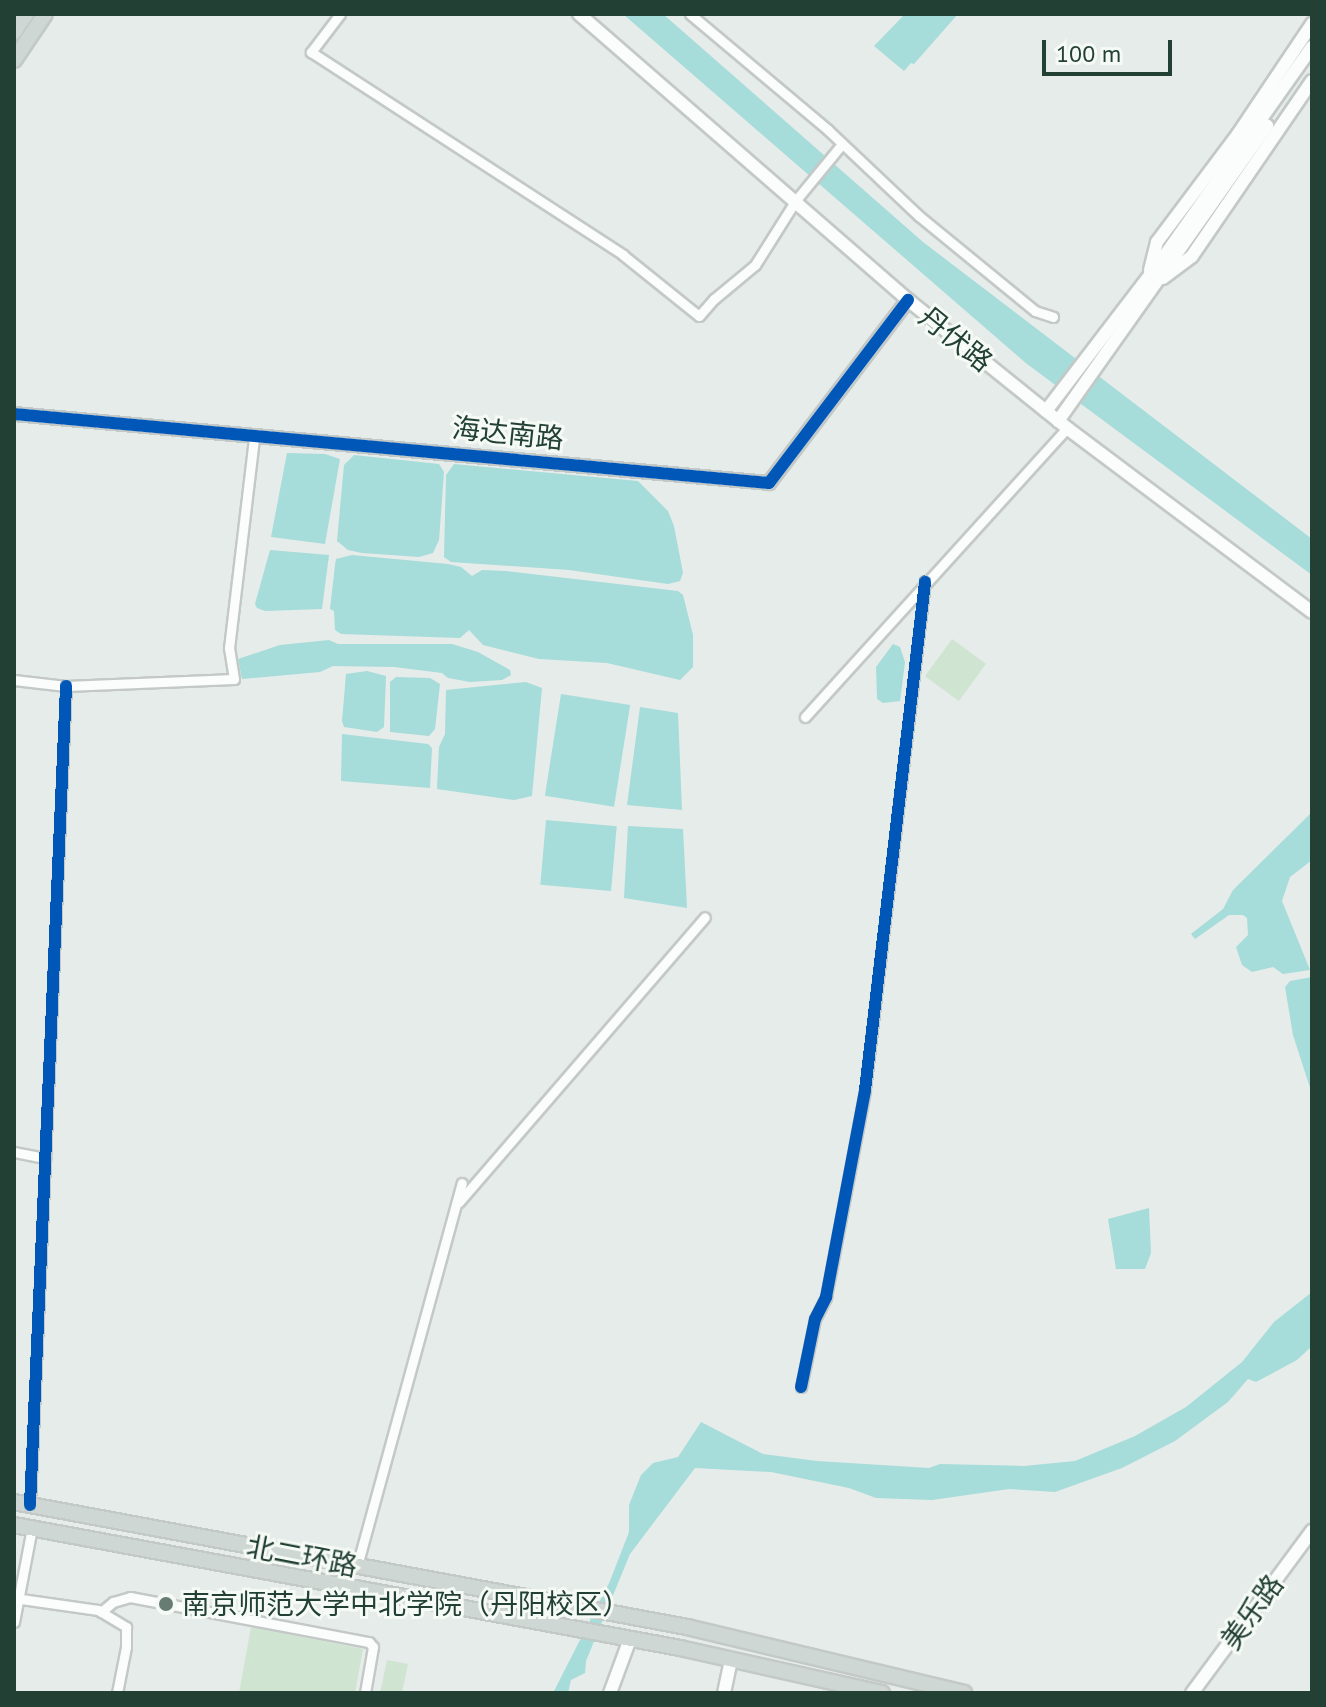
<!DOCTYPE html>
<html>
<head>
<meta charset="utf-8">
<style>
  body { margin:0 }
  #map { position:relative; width:1326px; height:1707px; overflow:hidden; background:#e6ece9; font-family:"PT Sans","Noto Sans SC",sans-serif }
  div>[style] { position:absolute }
  .green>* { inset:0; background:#cfe5d2; transform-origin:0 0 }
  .water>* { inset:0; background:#a6dcda; transform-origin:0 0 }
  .roads { filter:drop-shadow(2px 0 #c3c9c6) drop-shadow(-2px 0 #c3c9c6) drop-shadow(0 2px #c3c9c6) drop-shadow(0 -2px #c3c9c6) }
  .street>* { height:9px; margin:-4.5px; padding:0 4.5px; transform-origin:4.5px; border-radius:4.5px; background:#fbfcfc }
  .secondary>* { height:12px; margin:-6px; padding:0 6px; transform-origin:6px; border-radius:6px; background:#fbfcfc }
  .primary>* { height:14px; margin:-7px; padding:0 7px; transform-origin:7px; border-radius:7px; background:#ced7d3 }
  .cycleway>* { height:12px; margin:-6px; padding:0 6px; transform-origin:6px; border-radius:6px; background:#0057b8 }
  .dots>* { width:22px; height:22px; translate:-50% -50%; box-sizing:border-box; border:4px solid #f5faf6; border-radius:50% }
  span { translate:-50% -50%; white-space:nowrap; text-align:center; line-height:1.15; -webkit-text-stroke:6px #f5faf6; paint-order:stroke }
  .street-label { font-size:28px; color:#224033 }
  .poi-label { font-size:28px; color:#224033 }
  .left { translate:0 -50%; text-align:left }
  .frame { position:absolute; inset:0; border:16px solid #224033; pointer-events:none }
  .scale { position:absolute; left:1042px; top:40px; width:130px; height:36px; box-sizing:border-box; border:4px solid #224033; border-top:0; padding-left:10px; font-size:24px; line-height:28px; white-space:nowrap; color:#224033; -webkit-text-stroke:6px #f5faf6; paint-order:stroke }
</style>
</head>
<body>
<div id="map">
  <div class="green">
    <div style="left:952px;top:639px;width:42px;height:46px;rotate:36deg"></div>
    <div style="clip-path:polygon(251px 1627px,363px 1649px,355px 1693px,239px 1693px)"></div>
    <div style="clip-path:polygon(387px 1660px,408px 1664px,402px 1693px,380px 1693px)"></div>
  </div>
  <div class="water">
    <div style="clip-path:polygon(623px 14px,663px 14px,923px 242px,1312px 539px,1312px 575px,1027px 364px)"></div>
    <div style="clip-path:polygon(905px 14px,958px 14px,914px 64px,911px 63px,904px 71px,874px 46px)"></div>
    <div style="clip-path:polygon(287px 453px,325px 454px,340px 459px,325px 544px,271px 537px)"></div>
    <div style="clip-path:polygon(354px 455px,439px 464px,444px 472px,439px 540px,433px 553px,419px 557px,362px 553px,348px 550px,337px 541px,344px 465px)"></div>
    <div style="clip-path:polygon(454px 464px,638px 481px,668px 511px,674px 526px,683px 573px,680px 581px,668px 584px,569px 570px,451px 562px,444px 557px,446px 475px)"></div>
    <div style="clip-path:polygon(270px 550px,329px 555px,322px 609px,265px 611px,257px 608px,255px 604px)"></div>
    <div style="clip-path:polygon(352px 555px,448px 564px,461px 567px,472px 576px,482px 570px,506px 571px,678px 591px,683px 595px,693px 635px,693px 667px,680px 680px,607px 663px,539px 659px,483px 645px,469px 630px,460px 638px,341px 634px,335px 630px,334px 611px,330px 609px,335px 565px,336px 559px)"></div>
    <div style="clip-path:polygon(329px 640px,338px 644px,452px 644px,478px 652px,510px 670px,511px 675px,502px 680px,470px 682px,448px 678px,442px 673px,394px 667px,333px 666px,320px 672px,242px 679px,238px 659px,280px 645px)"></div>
    <div style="clip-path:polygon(893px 644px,900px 647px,905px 662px,900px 701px,883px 703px,877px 699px,876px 667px)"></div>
    <div style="clip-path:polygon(367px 671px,386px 676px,384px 727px,377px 732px,344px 727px,342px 721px,346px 674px)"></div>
    <div style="clip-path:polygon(396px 677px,430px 678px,440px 684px,435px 729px,429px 736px,390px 732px,390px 682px)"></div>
    <div style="clip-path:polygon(526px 682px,542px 688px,532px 796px,514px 800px,437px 789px,439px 747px,445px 734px,446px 690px)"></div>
    <div style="left:561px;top:694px;width:70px;height:103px;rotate:9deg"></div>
    <div style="clip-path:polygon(640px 707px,678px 713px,682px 810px,627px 805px)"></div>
    <div style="clip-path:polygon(342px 734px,428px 744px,432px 748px,430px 788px,341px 781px)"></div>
    <div style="clip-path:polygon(1312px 812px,1312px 860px,1290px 877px,1282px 901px,1310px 970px,1283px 974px,1273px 967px,1252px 972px,1242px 965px,1236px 947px,1248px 935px,1247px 918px,1243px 915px,1229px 915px,1195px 939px,1191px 934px,1223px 909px,1233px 890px)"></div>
    <div style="left:546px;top:820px;width:71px;height:65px;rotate:5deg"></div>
    <div style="clip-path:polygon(628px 826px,683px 829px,687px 908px,624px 898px)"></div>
    <div style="clip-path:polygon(1312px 977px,1312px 1094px,1293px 1035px,1285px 987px,1290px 981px)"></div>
    <div style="clip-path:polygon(1149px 1208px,1151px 1253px,1145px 1269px,1116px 1269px,1108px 1219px)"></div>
    <div style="clip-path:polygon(1312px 1292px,1312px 1346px,1297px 1360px,1256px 1382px,1248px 1379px,1228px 1402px,1175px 1441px,1122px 1468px,1055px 1492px,1009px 1489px,932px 1500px,876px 1498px,849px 1488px,771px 1472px,695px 1468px,630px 1554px,586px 1661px,585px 1673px,571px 1680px,568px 1693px,553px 1693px,610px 1581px,629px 1532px,629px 1505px,641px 1475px,653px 1463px,678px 1457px,701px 1422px,763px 1454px,817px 1461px,929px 1468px,940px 1464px,1024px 1466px,1075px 1461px,1135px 1436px,1186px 1407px,1242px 1362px,1274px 1322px)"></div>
  </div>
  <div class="roads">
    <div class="street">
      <div style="left:340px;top:14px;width:48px;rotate:127.3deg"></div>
      <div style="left:311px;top:52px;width:372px;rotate:33deg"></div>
      <div style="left:623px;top:255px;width:97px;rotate:38.8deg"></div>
      <div style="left:699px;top:316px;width:23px;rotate:-49deg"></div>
      <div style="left:714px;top:299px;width:53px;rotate:-39.7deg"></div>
      <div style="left:755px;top:265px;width:77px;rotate:-57.8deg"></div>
      <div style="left:796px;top:200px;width:72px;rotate:-50.6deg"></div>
      <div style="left:690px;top:14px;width:180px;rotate:40deg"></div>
      <div style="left:828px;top:130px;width:125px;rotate:43.4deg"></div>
      <div style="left:919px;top:216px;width:150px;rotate:39.3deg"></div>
      <div style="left:1035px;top:311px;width:19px;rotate:18deg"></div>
      <div style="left:14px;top:680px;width:52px;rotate:6.6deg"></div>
      <div style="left:66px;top:686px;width:168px;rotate:-2.4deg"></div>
      <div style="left:234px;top:679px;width:31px;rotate:-99deg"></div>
      <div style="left:229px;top:648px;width:212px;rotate:-83.2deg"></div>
      <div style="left:805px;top:717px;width:390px;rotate:-47.8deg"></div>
      <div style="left:14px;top:1152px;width:32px;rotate:11deg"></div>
      <div style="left:459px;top:1202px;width:376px;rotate:-49.2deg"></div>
      <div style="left:801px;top:1387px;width:69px;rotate:-78.4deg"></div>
      <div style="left:815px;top:1319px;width:25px;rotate:-63deg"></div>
      <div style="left:826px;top:1297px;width:211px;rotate:-79.3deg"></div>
      <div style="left:865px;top:1090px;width:512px;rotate:-83.26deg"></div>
      <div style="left:30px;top:1505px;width:820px;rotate:-87.48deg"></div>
      <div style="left:357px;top:1566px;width:397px;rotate:-74.7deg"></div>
      <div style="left:14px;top:1598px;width:85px;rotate:8.1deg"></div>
      <div style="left:98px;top:1610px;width:33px;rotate:31deg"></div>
      <div style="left:126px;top:1627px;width:20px;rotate:90deg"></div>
      <div style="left:126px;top:1647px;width:47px;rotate:101.1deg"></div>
      <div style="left:101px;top:1612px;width:16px;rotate:-40deg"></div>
      <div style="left:113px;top:1602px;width:18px;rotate:-16deg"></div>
      <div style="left:130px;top:1597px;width:243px;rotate:10.7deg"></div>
      <div style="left:369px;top:1642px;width:6px;rotate:51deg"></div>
      <div style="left:373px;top:1647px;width:47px;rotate:99.9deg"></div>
      <div style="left:14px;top:1622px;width:96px;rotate:-79.2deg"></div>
    </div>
    <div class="secondary">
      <div style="left:579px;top:14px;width:436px;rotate:41deg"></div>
      <div style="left:908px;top:300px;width:204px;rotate:38.8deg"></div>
      <div style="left:1067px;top:428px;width:306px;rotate:36.9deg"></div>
      <div style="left:1150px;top:270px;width:29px;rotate:-76deg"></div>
      <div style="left:1157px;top:242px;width:135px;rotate:-53.1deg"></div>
      <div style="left:1238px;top:134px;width:133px;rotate:-56.1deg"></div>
      <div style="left:1163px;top:278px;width:36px;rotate:-37deg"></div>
      <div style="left:1192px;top:256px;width:212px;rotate:-55.6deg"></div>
      <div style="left:1046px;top:411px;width:193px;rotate:-52.6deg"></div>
      <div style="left:1163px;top:258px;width:258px;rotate:-54.8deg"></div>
      <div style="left:14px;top:414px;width:758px;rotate:5.22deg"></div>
      <div style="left:769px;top:483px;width:230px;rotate:-52.8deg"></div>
      <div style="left:1058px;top:421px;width:362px;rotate:-54.7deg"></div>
      <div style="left:610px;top:1693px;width:58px;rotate:-69.7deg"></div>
      <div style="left:724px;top:1693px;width:35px;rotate:-78deg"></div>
      <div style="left:1192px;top:1693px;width:202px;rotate:-53.5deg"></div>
    </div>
    <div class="primary">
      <div style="left:14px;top:32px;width:22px;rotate:-56deg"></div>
      <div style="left:14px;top:60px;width:55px;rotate:-56deg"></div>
      <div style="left:14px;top:1502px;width:685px;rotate:10.52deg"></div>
      <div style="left:687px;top:1627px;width:285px;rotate:13.4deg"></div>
      <div style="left:14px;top:1525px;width:677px;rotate:10.46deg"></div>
      <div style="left:680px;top:1648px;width:207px;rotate:12.6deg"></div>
    </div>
  </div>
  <div class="cycleway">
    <div style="left:14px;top:414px;width:758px;rotate:5.22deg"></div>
    <div style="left:769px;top:483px;width:230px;rotate:-52.8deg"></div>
    <div style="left:801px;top:1387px;width:69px;rotate:-78.4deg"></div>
    <div style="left:815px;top:1319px;width:25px;rotate:-63deg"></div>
    <div style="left:826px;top:1297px;width:211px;rotate:-79.3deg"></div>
    <div style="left:865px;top:1090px;width:512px;rotate:-83.26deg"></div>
    <div style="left:30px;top:1505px;width:820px;rotate:-87.48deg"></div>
  </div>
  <div class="dots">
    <div style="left:166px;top:1604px;background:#677c73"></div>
  </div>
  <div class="street-label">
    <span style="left:956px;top:339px;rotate:39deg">丹伏路</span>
    <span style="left:508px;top:433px;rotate:6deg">海达南路</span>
    <span style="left:302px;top:1556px;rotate:11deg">北二环路</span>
    <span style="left:1252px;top:1612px;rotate:-54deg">美乐路</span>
  </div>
  <div class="poi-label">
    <span class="left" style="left:182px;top:1604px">南京师范大学中北学院（丹阳校区）</span>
  </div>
  <div class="frame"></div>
  <div class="scale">100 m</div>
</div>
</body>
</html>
